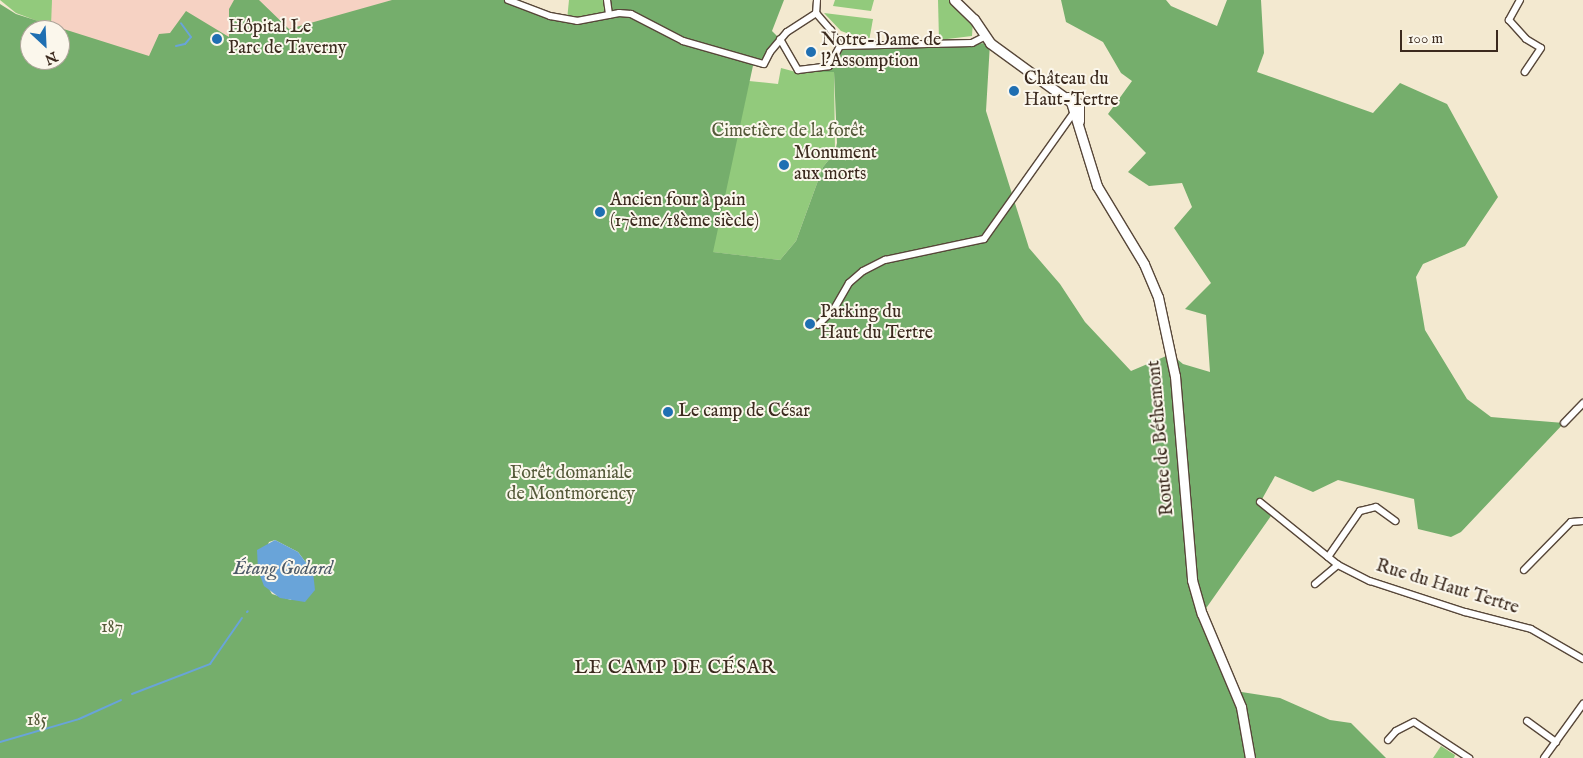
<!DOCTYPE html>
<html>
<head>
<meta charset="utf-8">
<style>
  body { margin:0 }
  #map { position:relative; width:1583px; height:758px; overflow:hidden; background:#f3e9d0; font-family:"IM FELL English",serif }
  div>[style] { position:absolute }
  .built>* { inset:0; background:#f6d2c3 }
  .green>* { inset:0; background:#92ca7c }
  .forest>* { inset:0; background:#75ae6c }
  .water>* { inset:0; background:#69a4d9 }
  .stream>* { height:2px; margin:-1px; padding:0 1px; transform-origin:1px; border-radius:1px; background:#69a4d9 }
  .roads { filter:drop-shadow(1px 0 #574739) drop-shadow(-1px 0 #574739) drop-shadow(0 1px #574739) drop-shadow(0 -1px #574739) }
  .street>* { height:6px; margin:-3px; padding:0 3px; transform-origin:3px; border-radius:3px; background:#fff }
  .secondary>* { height:9px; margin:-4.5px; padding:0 4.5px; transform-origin:4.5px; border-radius:4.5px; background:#fff }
  .dots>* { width:14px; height:14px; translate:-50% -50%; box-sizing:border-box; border:2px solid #fbf7ec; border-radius:50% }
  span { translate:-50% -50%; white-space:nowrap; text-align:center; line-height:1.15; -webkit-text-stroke:4px #fbf7ec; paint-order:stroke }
  .poi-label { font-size:18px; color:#3b2a1e }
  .left { translate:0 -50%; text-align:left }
  .park-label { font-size:18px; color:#555a3a }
  .street-label { font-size:18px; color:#3b2a1e }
  .water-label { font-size:19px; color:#4d5b69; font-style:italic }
  .neighbourhood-label { font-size:19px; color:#3b2a1e; letter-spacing:1px }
  .north { position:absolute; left:20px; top:20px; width:50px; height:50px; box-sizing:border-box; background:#fbf7ec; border:1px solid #aea59a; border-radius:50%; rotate:155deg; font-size:14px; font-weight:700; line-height:20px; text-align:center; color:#3b2a1e }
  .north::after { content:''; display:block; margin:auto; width:18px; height:22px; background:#1f6fb2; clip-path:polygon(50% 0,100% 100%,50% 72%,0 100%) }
  .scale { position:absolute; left:1400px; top:30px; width:98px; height:22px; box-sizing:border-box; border:2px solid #3b2a1e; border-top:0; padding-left:6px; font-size:15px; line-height:18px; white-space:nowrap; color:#3b2a1e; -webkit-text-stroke:4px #fbf7ec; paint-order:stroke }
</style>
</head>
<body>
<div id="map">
  <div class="built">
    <div style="clip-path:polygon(1px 0,410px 0,231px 83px,60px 30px,37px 30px,29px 17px)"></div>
  </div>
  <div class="green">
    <div style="clip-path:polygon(0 0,52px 0,51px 26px,16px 13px)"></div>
    <div style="clip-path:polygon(569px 0,607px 0,609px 15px,567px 20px)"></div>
    <div style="clip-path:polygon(835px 0,874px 0,871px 11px,833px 6px)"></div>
    <div style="clip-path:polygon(938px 0,949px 0,973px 21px,972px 36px,939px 40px)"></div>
    <div style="clip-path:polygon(824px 13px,873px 19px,869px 41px,841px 31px)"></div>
    <div style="clip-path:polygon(781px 68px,796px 72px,834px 72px,835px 152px,823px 167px,796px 241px,780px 260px,712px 252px,749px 81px,778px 84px)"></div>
    <div style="clip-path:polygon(1441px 746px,1455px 755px,1454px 758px,1433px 758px)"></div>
  </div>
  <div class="forest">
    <div style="clip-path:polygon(evenodd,234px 0,259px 0,289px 29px,392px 0,508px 0,563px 19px,609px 15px,607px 0,784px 0,772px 31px,780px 39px,764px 64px,754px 61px,713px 252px,780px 260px,796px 241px,823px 167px,835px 152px,837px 143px,834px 72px,796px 72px,823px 69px,842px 48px,990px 43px,986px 111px,1029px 248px,1060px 284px,1085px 322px,1131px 371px,1171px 354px,1183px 364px,1210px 372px,1206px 315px,1185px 309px,1211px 283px,1174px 228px,1192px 207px,1182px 183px,1149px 186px,1128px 172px,1146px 153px,1108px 114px,1132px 81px,1121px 73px,1103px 42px,1066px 22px,1061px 0,1166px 0,1171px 6px,1217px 26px,1227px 0,1261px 0,1264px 53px,1257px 72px,1373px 113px,1400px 83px,1447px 104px,1498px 197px,1465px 246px,1423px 264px,1416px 277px,1425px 330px,1467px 399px,1491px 417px,1564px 423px,1461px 532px,1451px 537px,1418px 529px,1414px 499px,1338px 480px,1313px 492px,1275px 476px,1261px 501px,1273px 513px,1202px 614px,1235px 691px,1280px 698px,1330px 720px,1351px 723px,1386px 758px,0 758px,0 4px,16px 14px,149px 56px,159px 34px,170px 33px,186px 11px,229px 37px,229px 9px,234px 0,30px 30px,60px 30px,60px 60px,30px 60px,30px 30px,234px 0,275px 540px,298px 552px,313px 572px,291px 600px,272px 594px,258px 570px,269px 542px,275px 540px)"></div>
  </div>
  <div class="water">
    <div style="clip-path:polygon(275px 540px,298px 552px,313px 572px,315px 590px,305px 602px,280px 598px,264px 586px,258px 570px,257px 550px)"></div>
  </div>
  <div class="stream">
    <div style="left:176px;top:46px;width:9px;rotate:-13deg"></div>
    <div style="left:185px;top:44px;width:9px;rotate:-49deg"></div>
    <div style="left:191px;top:37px;width:17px;rotate:-126deg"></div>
    <div style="left:247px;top:612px;width:1px;rotate:-45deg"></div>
    <div style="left:132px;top:694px;width:84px;rotate:-21deg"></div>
    <div style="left:210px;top:664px;width:56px;rotate:-55.2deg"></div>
    <div style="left:0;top:742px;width:82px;rotate:-16.2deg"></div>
    <div style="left:79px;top:719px;width:46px;rotate:-24.3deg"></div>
  </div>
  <div class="roads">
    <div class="street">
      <div style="left:508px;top:0;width:45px;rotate:20.9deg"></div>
      <div style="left:550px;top:16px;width:27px;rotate:10deg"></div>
      <div style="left:577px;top:21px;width:43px;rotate:-10.8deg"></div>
      <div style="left:619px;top:13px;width:12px;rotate:5deg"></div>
      <div style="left:631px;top:14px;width:59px;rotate:27.4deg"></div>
      <div style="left:683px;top:41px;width:84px;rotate:15.9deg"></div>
      <div style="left:764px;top:64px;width:13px;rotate:-63deg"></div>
      <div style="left:770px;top:52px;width:26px;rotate:-50deg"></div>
      <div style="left:787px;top:32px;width:35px;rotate:-33deg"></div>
      <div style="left:607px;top:0;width:15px;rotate:82deg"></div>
      <div style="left:817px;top:0;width:13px;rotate:94deg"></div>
      <div style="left:816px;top:13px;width:23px;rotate:49deg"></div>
      <div style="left:831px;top:30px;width:18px;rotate:61deg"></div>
      <div style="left:1520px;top:0;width:23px;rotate:119deg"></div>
      <div style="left:1509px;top:20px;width:25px;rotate:48deg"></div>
      <div style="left:1526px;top:39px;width:17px;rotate:31deg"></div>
      <div style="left:1541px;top:48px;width:29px;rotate:124deg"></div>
      <div style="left:780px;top:39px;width:36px;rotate:60deg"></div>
      <div style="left:798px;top:70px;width:31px;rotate:-7deg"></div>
      <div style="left:829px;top:66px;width:23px;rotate:-61deg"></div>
      <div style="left:840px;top:46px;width:132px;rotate:-1.3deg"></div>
      <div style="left:972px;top:43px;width:16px;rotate:-27deg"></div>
      <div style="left:818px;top:325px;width:23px;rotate:-45deg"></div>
      <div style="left:834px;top:309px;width:30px;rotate:-60deg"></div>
      <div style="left:849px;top:283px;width:18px;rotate:-41deg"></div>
      <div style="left:863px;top:271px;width:25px;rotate:-27deg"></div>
      <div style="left:885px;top:260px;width:101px;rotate:-12deg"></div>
      <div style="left:984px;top:239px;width:157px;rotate:-54.6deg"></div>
      <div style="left:1564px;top:423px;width:28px;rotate:-46deg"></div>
      <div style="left:1260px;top:502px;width:100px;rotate:38.9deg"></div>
      <div style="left:1338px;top:565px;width:36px;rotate:27deg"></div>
      <div style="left:1370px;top:581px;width:100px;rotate:18.1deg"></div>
      <div style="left:1465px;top:612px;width:68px;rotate:14.4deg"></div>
      <div style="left:1531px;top:629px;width:60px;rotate:30deg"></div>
      <div style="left:1328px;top:557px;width:56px;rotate:-55.2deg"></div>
      <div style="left:1360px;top:511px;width:16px;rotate:-14deg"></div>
      <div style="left:1376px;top:507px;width:24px;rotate:36deg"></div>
      <div style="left:1524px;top:570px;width:67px;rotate:-45.6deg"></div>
      <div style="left:1571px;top:522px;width:12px;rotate:-5deg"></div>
      <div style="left:1315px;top:584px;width:30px;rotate:-40deg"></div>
      <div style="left:1527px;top:721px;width:36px;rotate:36deg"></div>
      <div style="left:1388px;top:740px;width:12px;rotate:-48deg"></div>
      <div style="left:1396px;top:731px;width:20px;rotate:-27deg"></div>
      <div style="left:1414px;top:722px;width:66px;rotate:33.2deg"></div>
      <div style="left:1544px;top:758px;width:67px;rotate:-54.2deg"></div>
    </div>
    <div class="secondary">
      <div style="left:954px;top:0;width:28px;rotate:44deg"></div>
      <div style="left:974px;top:19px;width:29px;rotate:56deg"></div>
      <div style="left:990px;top:43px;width:100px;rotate:36.1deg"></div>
      <div style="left:1071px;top:102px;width:88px;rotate:72.8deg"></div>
      <div style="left:1097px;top:186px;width:91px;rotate:58.9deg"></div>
      <div style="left:1144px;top:264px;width:36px;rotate:67deg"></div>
      <div style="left:1158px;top:297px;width:81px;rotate:77.9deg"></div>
      <div style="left:1175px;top:376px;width:205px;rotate:85.2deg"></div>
      <div style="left:1192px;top:580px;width:35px;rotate:74deg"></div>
      <div style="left:1202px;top:614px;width:101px;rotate:67.2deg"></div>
      <div style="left:1241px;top:707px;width:52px;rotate:80deg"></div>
      <div style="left:1068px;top:97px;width:13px;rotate:32deg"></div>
      <div style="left:1079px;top:104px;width:17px;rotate:90deg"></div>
    </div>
  </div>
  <div class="dots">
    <div style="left:217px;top:39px;background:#1f6fb2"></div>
    <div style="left:811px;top:52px;background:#1f6fb2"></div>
    <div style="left:1014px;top:91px;background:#1f6fb2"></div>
    <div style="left:784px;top:165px;background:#1f6fb2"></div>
    <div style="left:600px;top:212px;background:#1f6fb2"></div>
    <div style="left:810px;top:324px;background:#1f6fb2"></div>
    <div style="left:668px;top:412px;background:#1f6fb2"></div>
  </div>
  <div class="poi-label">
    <span class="left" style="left:228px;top:39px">Hôpital Le<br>Parc de Taverny</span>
    <span class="left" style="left:821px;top:52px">Notre-Dame de<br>l'Assomption</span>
    <span class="left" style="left:1024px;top:91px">Château du<br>Haut-Tertre</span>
    <span class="left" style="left:794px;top:165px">Monument<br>aux morts</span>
    <span class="left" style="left:610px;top:212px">Ancien four à pain<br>(17ème/18ème siècle)</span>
    <span class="left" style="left:820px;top:324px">Parking du<br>Haut du Tertre</span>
    <span class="left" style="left:678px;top:412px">Le camp de César</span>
  </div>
  <div class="park-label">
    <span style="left:788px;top:132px">Cimetière de la forêt</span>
    <span style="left:571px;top:485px">Forêt domaniale<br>de Montmorency</span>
    <span style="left:112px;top:628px">187</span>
    <span style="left:37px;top:721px">185</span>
  </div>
  <div class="street-label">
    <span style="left:1162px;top:438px;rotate:-95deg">Route de Béthemont</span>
    <span style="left:1447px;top:588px;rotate:17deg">Rue du Haut Tertre</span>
  </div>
  <div class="water-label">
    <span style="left:283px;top:570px">Étang Godard</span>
  </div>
  <div class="neighbourhood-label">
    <span style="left:675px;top:669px">LE CAMP DE CÉSAR</span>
  </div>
  <div class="north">N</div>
  <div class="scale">100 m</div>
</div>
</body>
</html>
